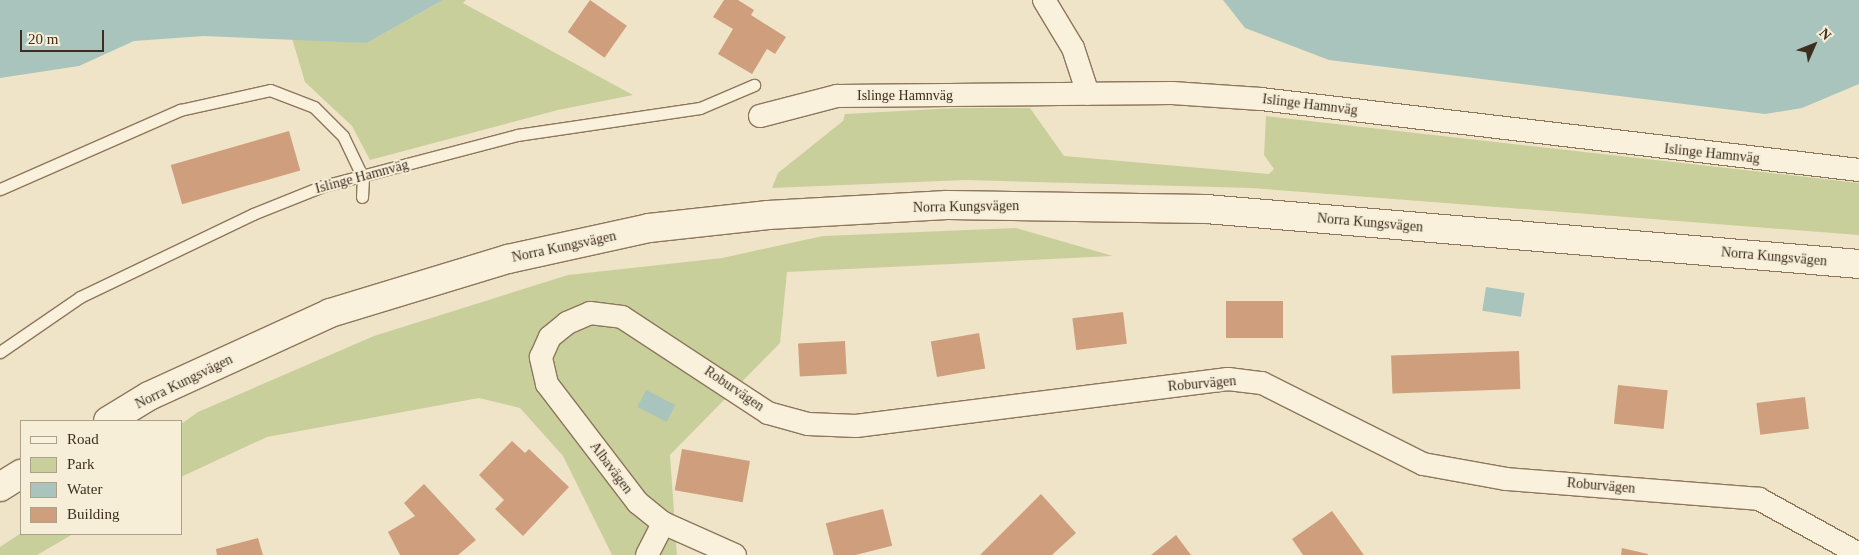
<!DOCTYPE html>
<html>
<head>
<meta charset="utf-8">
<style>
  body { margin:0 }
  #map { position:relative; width:1859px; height:555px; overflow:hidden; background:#f0e4c8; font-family:"Times New Roman",serif }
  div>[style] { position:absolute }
  .green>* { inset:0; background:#c9cf9b }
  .water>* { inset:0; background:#a9c4bc; transform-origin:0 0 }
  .building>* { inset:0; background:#cf9f7d; transform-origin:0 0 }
  .roads { filter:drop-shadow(1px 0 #8d765c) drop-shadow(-1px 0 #8d765c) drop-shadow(0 1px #8d765c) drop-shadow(0 -1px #8d765c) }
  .lane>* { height:11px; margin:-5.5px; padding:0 5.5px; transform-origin:5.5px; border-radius:5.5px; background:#faf1dc }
  .street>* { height:22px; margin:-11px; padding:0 11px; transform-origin:11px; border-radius:11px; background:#faf1dc }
  .secondary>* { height:28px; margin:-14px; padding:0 14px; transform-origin:14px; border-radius:14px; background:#faf1dc }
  span { translate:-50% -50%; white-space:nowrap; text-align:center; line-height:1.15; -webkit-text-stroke:4px #f7eed8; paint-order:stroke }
  .street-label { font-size:14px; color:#3d2e20 }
  .legend { position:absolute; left:20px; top:420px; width:162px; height:115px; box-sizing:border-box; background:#f7eed8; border:1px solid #ada18e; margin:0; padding:6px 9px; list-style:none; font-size:15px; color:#3d2e20 }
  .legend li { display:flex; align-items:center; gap:10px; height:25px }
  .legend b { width:25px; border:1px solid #ada18e }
  .north { position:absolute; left:1789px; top:20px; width:50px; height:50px; -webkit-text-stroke:4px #f7eed8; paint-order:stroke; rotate:46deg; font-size:14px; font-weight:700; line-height:20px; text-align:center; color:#3d2e20 }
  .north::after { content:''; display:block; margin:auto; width:18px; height:22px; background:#3d2e20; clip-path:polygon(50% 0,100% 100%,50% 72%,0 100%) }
  .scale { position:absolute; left:20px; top:30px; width:84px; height:22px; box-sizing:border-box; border:2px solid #3d2e20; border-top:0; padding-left:6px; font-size:15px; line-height:18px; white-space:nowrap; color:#3d2e20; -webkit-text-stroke:4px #f7eed8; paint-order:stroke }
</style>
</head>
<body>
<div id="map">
  <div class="green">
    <div style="clip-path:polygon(443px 0,466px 0,463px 3px,633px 95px,558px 110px,370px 160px,352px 126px,305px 82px,292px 38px,367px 43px)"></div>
    <div style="clip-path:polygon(955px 108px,1030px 108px,1064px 156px,1269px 174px,1274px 169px,1264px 155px,1266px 116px,1859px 183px,1859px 235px,1251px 188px,965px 180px,772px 188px,778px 173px,843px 121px,845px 114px)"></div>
    <div style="clip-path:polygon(1016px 228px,1113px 256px,787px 272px,780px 343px,670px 455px,677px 555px,612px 555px,563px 456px,520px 408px,479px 398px,267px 437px,181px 477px,181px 424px,198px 412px,374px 336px,568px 275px,722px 258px,823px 236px)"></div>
    <div style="clip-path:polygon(21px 533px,21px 534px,73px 534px,37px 555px,0 555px,0 547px)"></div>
  </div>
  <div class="water">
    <div style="clip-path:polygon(0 0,443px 0,367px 43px,204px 36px,134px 41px,79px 66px,0 78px)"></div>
    <div style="clip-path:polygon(1223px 0,1859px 0,1859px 84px,1802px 108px,1765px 114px,1329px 60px,1245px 28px)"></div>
    <div style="left:1486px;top:287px;width:39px;height:24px;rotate:9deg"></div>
    <div style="left:646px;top:390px;width:33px;height:19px;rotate:27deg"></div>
  </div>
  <div class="building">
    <div style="left:590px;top:0;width:45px;height:39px;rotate:35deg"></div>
    <div style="clip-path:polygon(724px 0,738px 0,754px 10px,751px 15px,786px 37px,775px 54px,767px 49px,752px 74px,718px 54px,733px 29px,713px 17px)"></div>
    <div style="left:289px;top:131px;width:41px;height:123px;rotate:74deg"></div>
    <div style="left:1283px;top:301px;width:37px;height:57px;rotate:90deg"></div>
    <div style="left:1123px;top:312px;width:32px;height:51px;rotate:83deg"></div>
    <div style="left:979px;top:333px;width:36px;height:49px;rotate:80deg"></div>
    <div style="left:845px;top:341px;width:33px;height:47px;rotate:87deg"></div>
    <div style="left:1519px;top:351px;width:38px;height:128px;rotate:88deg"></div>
    <div style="left:1618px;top:385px;width:50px;height:39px;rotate:6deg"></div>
    <div style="left:1805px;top:397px;width:32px;height:49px;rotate:83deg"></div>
    <div style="clip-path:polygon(512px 441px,525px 453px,529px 449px,569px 487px,523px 536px,495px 509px,504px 500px,479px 475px)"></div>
    <div style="left:682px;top:449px;width:69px;height:42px;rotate:10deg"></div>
    <div style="clip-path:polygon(424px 484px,476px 540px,458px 555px,400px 555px,388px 532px,415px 516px,404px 503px)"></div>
    <div style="clip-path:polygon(1041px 494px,1076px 533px,1052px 555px,980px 555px)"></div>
    <div style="left:883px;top:509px;width:38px;height:59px;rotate:76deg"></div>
    <div style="clip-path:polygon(1332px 511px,1364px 555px,1303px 555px,1292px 539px)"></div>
    <div style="clip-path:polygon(1176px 535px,1191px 555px,1151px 555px)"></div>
    <div style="clip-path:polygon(258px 538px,263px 555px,217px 555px,216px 549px)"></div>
    <div style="clip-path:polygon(1622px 548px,1648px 554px,1648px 555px,1621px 555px)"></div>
  </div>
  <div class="roads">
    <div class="lane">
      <div style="left:0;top:189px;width:197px;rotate:-23.7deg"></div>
      <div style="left:180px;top:110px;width:92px;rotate:-12.5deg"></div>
      <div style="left:270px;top:90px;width:47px;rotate:21.1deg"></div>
      <div style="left:314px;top:107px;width:41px;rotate:45deg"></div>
      <div style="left:343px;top:136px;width:47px;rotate:64.5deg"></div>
      <div style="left:363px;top:178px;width:19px;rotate:93deg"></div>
      <div style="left:0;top:352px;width:97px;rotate:-34.5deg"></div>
      <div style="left:80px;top:297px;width:192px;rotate:-25.6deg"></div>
      <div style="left:253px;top:214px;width:75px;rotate:-21.8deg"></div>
      <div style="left:323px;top:186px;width:201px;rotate:-14.7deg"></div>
      <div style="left:517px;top:135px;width:185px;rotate:-8.4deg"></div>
      <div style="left:700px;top:108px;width:59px;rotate:-23.1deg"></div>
    </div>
    <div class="street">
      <div style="left:1044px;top:0;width:56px;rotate:58.9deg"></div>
      <div style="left:1073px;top:48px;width:48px;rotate:71.9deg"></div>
      <div style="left:760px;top:116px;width:80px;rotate:-14.6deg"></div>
      <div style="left:837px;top:96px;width:335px;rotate:-0.5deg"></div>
      <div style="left:1172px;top:93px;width:89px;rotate:3.9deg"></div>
      <div style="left:1261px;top:99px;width:602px;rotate:6.77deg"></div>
      <div style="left:647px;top:555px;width:36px;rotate:-63deg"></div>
      <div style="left:735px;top:555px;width:79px;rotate:-156deg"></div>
      <div style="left:663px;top:523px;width:32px;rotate:-141deg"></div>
      <div style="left:638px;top:503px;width:150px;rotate:-127.4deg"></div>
      <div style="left:547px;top:384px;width:28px;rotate:-103deg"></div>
      <div style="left:541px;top:357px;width:22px;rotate:-66deg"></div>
      <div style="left:550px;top:337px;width:22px;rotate:-39deg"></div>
      <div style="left:567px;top:323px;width:25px;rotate:-23deg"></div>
      <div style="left:590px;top:313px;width:32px;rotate:7deg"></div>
      <div style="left:622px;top:317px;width:175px;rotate:33.3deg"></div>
      <div style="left:768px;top:413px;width:41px;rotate:15.4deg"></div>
      <div style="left:808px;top:424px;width:48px;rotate:2.4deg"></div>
      <div style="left:856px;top:426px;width:375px;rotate:-7.2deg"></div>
      <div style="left:1228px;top:379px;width:34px;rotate:7deg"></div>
      <div style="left:1262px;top:383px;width:180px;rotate:26.7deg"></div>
      <div style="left:1423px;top:464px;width:84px;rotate:10.2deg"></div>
      <div style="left:1506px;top:479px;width:254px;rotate:4.5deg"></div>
      <div style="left:1759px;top:499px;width:114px;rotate:28.8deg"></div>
    </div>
    <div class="secondary">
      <div style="left:108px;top:421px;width:48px;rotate:-31.4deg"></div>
      <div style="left:149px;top:396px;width:199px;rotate:-24.6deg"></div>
      <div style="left:330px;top:313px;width:186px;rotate:-16.9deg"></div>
      <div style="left:508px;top:259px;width:144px;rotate:-12.4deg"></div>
      <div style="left:649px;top:228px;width:120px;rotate:-6.2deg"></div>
      <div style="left:768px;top:215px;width:179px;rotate:-3.2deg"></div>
      <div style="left:947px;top:205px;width:259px;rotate:0.9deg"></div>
      <div style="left:1206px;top:209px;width:655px;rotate:4.81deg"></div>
      <div style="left:0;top:487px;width:25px;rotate:-32deg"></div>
    </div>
  </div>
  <div class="street-label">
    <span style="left:905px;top:96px">Islinge Hamnväg</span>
    <span style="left:1310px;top:105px;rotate:7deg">Islinge Hamnväg</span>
    <span style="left:1712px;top:154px;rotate:6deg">Islinge Hamnväg</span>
    <span style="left:362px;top:177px;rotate:-15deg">Islinge Hamnväg</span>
    <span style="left:966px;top:207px;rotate:-1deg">Norra Kungsvägen</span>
    <span style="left:1370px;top:223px;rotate:5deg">Norra Kungsvägen</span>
    <span style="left:564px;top:247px;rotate:-12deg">Norra Kungsvägen</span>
    <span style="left:1774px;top:257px;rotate:5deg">Norra Kungsvägen</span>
    <span style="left:184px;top:382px;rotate:-26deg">Norra Kungsvägen</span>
    <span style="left:1202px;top:384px;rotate:-5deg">Roburvägen</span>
    <span style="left:734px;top:389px;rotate:34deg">Roburvägen</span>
    <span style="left:611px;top:468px;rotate:53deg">Albavägen</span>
    <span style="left:1601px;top:486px;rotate:5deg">Roburvägen</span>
  </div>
  <ul class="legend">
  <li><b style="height:6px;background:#faf1dc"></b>Road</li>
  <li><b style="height:14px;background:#c9cf9b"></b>Park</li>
  <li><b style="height:14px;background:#a9c4bc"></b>Water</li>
  <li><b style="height:14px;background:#cf9f7d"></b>Building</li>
  </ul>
  <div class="north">N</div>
  <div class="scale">20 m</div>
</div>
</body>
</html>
